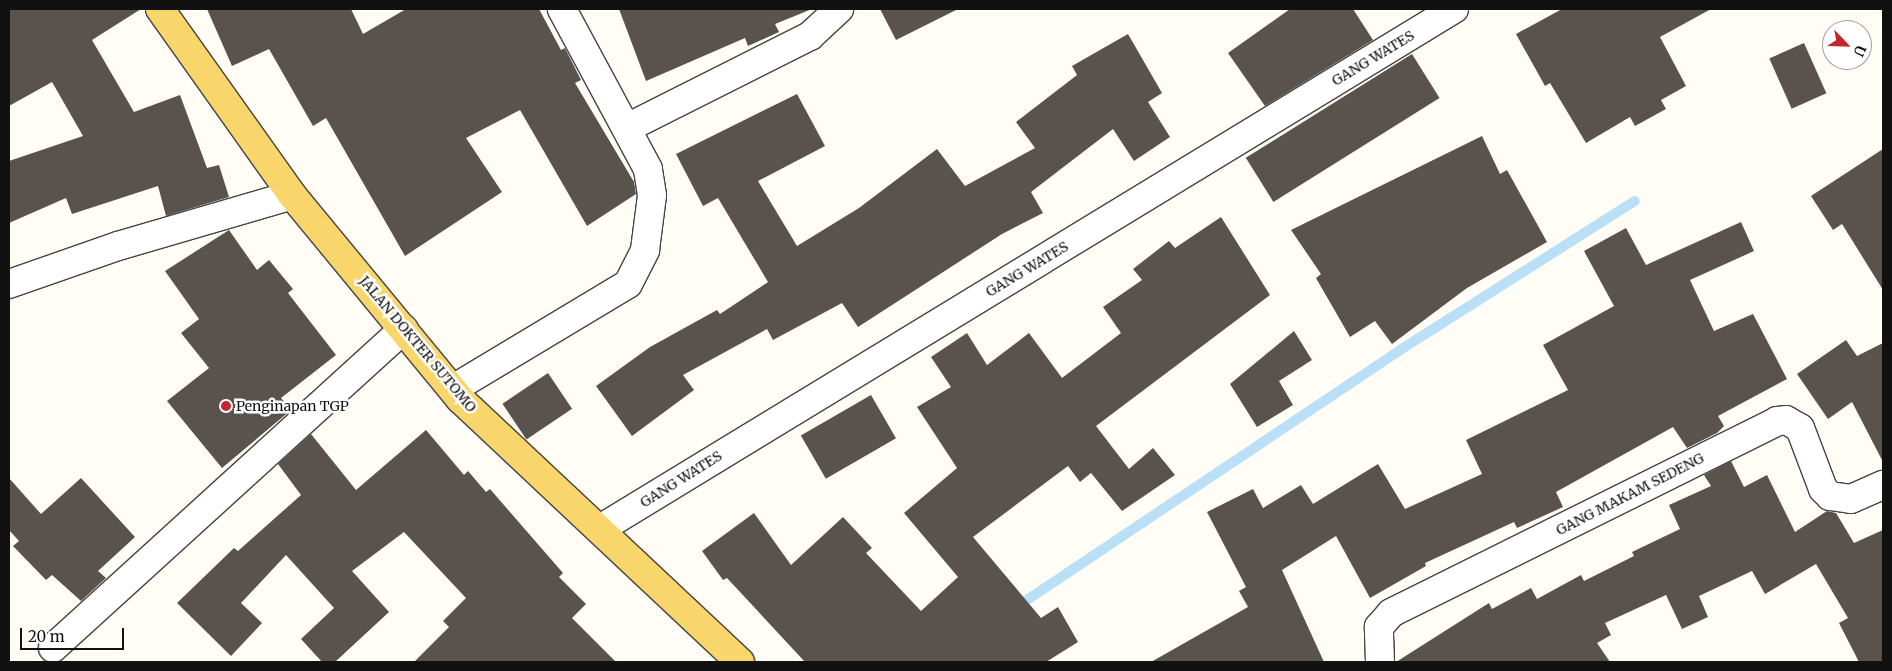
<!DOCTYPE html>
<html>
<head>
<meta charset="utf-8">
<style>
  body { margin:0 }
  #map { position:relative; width:1892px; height:671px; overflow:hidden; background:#fffdf5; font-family:Merriweather,serif }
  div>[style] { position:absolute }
  .stream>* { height:10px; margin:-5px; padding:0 5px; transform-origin:5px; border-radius:5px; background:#b9e0f7 }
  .building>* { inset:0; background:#5a524d; transform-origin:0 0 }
  .roads { filter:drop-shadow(1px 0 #444) drop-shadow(-1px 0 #444) drop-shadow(0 1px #444) drop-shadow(0 -1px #444) }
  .minor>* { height:28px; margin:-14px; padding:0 14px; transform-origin:14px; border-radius:14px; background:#fff }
  .major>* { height:28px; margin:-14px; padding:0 14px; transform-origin:14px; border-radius:14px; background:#f9d66b }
  .dots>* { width:14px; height:14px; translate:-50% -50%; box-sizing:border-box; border:2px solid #fff; border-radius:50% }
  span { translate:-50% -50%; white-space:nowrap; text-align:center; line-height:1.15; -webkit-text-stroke:5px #fff; paint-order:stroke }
  .street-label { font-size:14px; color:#111 }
  .poi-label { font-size:14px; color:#111 }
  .left { translate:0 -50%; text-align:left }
  .frame { position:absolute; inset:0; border:10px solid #111; pointer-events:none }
  .north { position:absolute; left:1822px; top:20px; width:50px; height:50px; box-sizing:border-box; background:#fff; border:1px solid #a0a0a0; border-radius:50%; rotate:114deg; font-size:14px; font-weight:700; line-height:20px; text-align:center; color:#111 }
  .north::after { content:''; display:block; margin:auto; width:18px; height:22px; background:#c4262e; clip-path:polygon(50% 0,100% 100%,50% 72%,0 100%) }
  .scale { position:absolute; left:20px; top:628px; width:104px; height:22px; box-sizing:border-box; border:2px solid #111; border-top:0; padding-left:6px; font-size:15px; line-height:18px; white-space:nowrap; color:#111; -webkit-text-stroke:4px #fff; paint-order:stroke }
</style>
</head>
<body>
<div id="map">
  <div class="stream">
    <div style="left:1015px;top:608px;width:463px;rotate:-33.8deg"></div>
    <div style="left:1400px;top:350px;width:278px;rotate:-32.4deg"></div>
  </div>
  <div class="building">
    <div style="clip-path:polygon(9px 9px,141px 9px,92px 40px,134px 112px,180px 95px,207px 168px,219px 165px,229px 197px,166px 216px,158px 186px,72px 214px,66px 198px,9px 223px,9px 161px,83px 136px,52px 82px,9px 106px)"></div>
    <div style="clip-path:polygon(207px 9px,351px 9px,363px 34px,406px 9px,539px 9px,561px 50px,565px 48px,581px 80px,575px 83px,634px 182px,636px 194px,587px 226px,520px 110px,466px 138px,502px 192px,405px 256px,326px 118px,313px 126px,269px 49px,232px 66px)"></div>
    <div style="clip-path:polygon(619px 9px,812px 9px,775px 24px,779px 32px,748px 46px,745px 38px,646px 81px)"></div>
    <div style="clip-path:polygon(880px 9px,958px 9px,896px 40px)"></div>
    <div style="clip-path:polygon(1290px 9px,1353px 9px,1373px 40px,1265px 106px,1228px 53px)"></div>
    <div style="clip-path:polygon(1562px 9px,1711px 9px,1660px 37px,1686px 86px,1661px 100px,1666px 109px,1635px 126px,1630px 117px,1586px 143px,1550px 83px,1545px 86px,1516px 34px)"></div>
    <div style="clip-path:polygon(1128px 34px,1162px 93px,1148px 102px,1170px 137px,1134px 161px,1113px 129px,1031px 192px,1043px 213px,1002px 234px,858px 327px,842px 303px,773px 340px,767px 329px,683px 375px,694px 390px,632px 436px,596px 386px,650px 347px,717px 310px,720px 314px,768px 282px,718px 198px,703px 206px,676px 154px,797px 94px,825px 146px,758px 181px,797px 246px,859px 208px,937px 149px,965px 186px,1035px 148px,1016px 122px,1077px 75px,1072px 66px)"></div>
    <div style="left:1804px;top:43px;width:55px;height:38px;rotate:66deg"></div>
    <div style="left:1412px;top:54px;width:52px;height:196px;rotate:58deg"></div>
    <div style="clip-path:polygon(1482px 136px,1500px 174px,1507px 170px,1547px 242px,1467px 288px,1392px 344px,1375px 321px,1350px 337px,1316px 278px,1321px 274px,1291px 230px)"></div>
    <div style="clip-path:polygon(1883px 149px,1883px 290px,1842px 224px,1833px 230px,1811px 196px)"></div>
    <div style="clip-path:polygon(1221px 217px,1270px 295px,1096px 426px,1129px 469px,1153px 448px,1175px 475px,1122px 511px,1091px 473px,1080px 482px,1068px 466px,973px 537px,1041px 618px,1058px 607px,1078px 642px,1046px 662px,805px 662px,727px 578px,723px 580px,702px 551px,754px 513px,791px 565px,843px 517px,872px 548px,866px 553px,921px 611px,958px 577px,904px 513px,957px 468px,917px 407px,951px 387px,931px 357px,967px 333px,987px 365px,1029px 333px,1062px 378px,1121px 333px,1103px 307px,1142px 280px,1133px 269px,1169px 241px,1175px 248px)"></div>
    <div style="clip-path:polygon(1741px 222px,1754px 251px,1690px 280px,1714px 331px,1753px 314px,1787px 379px,1718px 416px,1724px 426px,1717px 433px,1687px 448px,1673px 427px,1556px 492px,1563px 507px,1517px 528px,1514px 522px,1425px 563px,1426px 566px,1370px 598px,1336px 536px,1282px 570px,1324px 662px,1151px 662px,1248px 607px,1239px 591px,1246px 587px,1207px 512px,1253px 489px,1263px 508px,1301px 485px,1313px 504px,1378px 464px,1405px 509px,1482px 474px,1466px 440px,1568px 390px,1543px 345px,1614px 306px,1584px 251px,1626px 228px,1646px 265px)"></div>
    <div style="clip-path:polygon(229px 230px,257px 270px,269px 260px,293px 289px,288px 293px,336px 355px,281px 398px,291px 410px,222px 468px,167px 401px,209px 368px,181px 333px,199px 319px,165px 271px)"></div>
    <div style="clip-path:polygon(1294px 331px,1312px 360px,1279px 381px,1293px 405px,1257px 427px,1230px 384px)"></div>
    <div style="clip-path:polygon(1846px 340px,1857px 356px,1883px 343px,1883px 462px,1852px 402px,1828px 419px,1797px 374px)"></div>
    <div style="left:548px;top:373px;width:43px;height:55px;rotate:56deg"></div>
    <div style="left:871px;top:395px;width:50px;height:81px;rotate:60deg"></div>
    <div style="clip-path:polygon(426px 430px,464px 475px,468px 471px,486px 492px,490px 489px,563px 573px,559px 577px,586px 604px,572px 618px,616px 662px,414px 662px,449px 627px,443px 621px,466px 598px,404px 532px,352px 571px,389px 612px,335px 662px,322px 662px,301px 639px,334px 608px,286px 555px,241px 603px,262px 623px,231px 656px,177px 603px,234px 548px,238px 551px,301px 495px,278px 464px,311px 434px,356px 490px)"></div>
    <div style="clip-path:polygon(1731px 461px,1744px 487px,1767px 475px,1795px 532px,1827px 511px,1836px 513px,1854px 543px,1883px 530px,1883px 662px,1859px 662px,1839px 623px,1848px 618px,1816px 564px,1765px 594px,1752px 571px,1699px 596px,1708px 617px,1682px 629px,1666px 595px,1605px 623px,1611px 635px,1597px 643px,1610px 662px,1396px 662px,1489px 603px,1492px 609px,1531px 588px,1537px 599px,1581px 575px,1584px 581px,1634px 556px,1632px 552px,1680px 529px,1669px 505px,1711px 486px,1704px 475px)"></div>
    <div style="clip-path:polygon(9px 478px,41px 514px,81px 478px,135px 537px,98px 571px,106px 578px,81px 601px,52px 575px,46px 580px,13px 546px,19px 541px,9px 530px)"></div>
  </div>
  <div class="roads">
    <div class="minor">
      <div style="left:629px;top:127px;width:203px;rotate:-26.7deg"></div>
      <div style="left:810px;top:36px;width:40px;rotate:-43deg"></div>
      <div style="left:9px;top:284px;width:115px;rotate:-19.2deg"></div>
      <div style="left:118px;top:246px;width:181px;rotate:-16.3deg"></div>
      <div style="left:453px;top:389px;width:204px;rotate:-31deg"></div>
      <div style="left:628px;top:284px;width:38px;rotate:-63deg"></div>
      <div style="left:645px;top:250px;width:55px;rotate:-82.7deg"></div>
      <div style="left:652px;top:195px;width:26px;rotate:-99deg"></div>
      <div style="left:648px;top:169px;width:182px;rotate:-118.3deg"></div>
      <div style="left:600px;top:529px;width:1000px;rotate:-31.34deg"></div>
      <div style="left:53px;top:648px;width:474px;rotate:-42.3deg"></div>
      <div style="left:1380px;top:662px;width:35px;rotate:-92deg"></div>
      <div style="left:1379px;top:627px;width:18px;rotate:-49deg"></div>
      <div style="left:1391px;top:613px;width:431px;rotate:-26.4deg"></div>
      <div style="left:1777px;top:421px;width:9px;rotate:-6deg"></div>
      <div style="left:1786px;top:420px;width:16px;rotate:30deg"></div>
      <div style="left:1800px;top:428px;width:65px;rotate:69.3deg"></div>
      <div style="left:1823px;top:489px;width:10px;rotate:45deg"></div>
      <div style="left:1830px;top:496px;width:21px;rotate:8deg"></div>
      <div style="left:1851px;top:499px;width:35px;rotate:-24deg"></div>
    </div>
    <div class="major">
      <div style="left:160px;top:9px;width:228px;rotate:54.6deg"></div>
      <div style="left:292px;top:195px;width:264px;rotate:50.5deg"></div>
      <div style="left:460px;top:399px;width:384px;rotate:43.2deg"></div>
    </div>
  </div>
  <div class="dots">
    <div style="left:226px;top:406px;background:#c4262e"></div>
  </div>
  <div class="street-label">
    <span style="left:1373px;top:58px;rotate:-31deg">GANG WATES</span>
    <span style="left:1027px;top:269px;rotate:-31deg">GANG WATES</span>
    <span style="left:418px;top:344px;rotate:50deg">JALAN DOKTER SUTOMO</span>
    <span style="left:681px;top:479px;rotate:-32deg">GANG WATES</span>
    <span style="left:1630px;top:494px;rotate:-27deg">GANG MAKAM SEDENG</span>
  </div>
  <div class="poi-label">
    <span class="left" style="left:236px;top:406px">Penginapan TGP</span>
  </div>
  <div class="frame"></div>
  <div class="north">U</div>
  <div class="scale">20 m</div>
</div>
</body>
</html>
